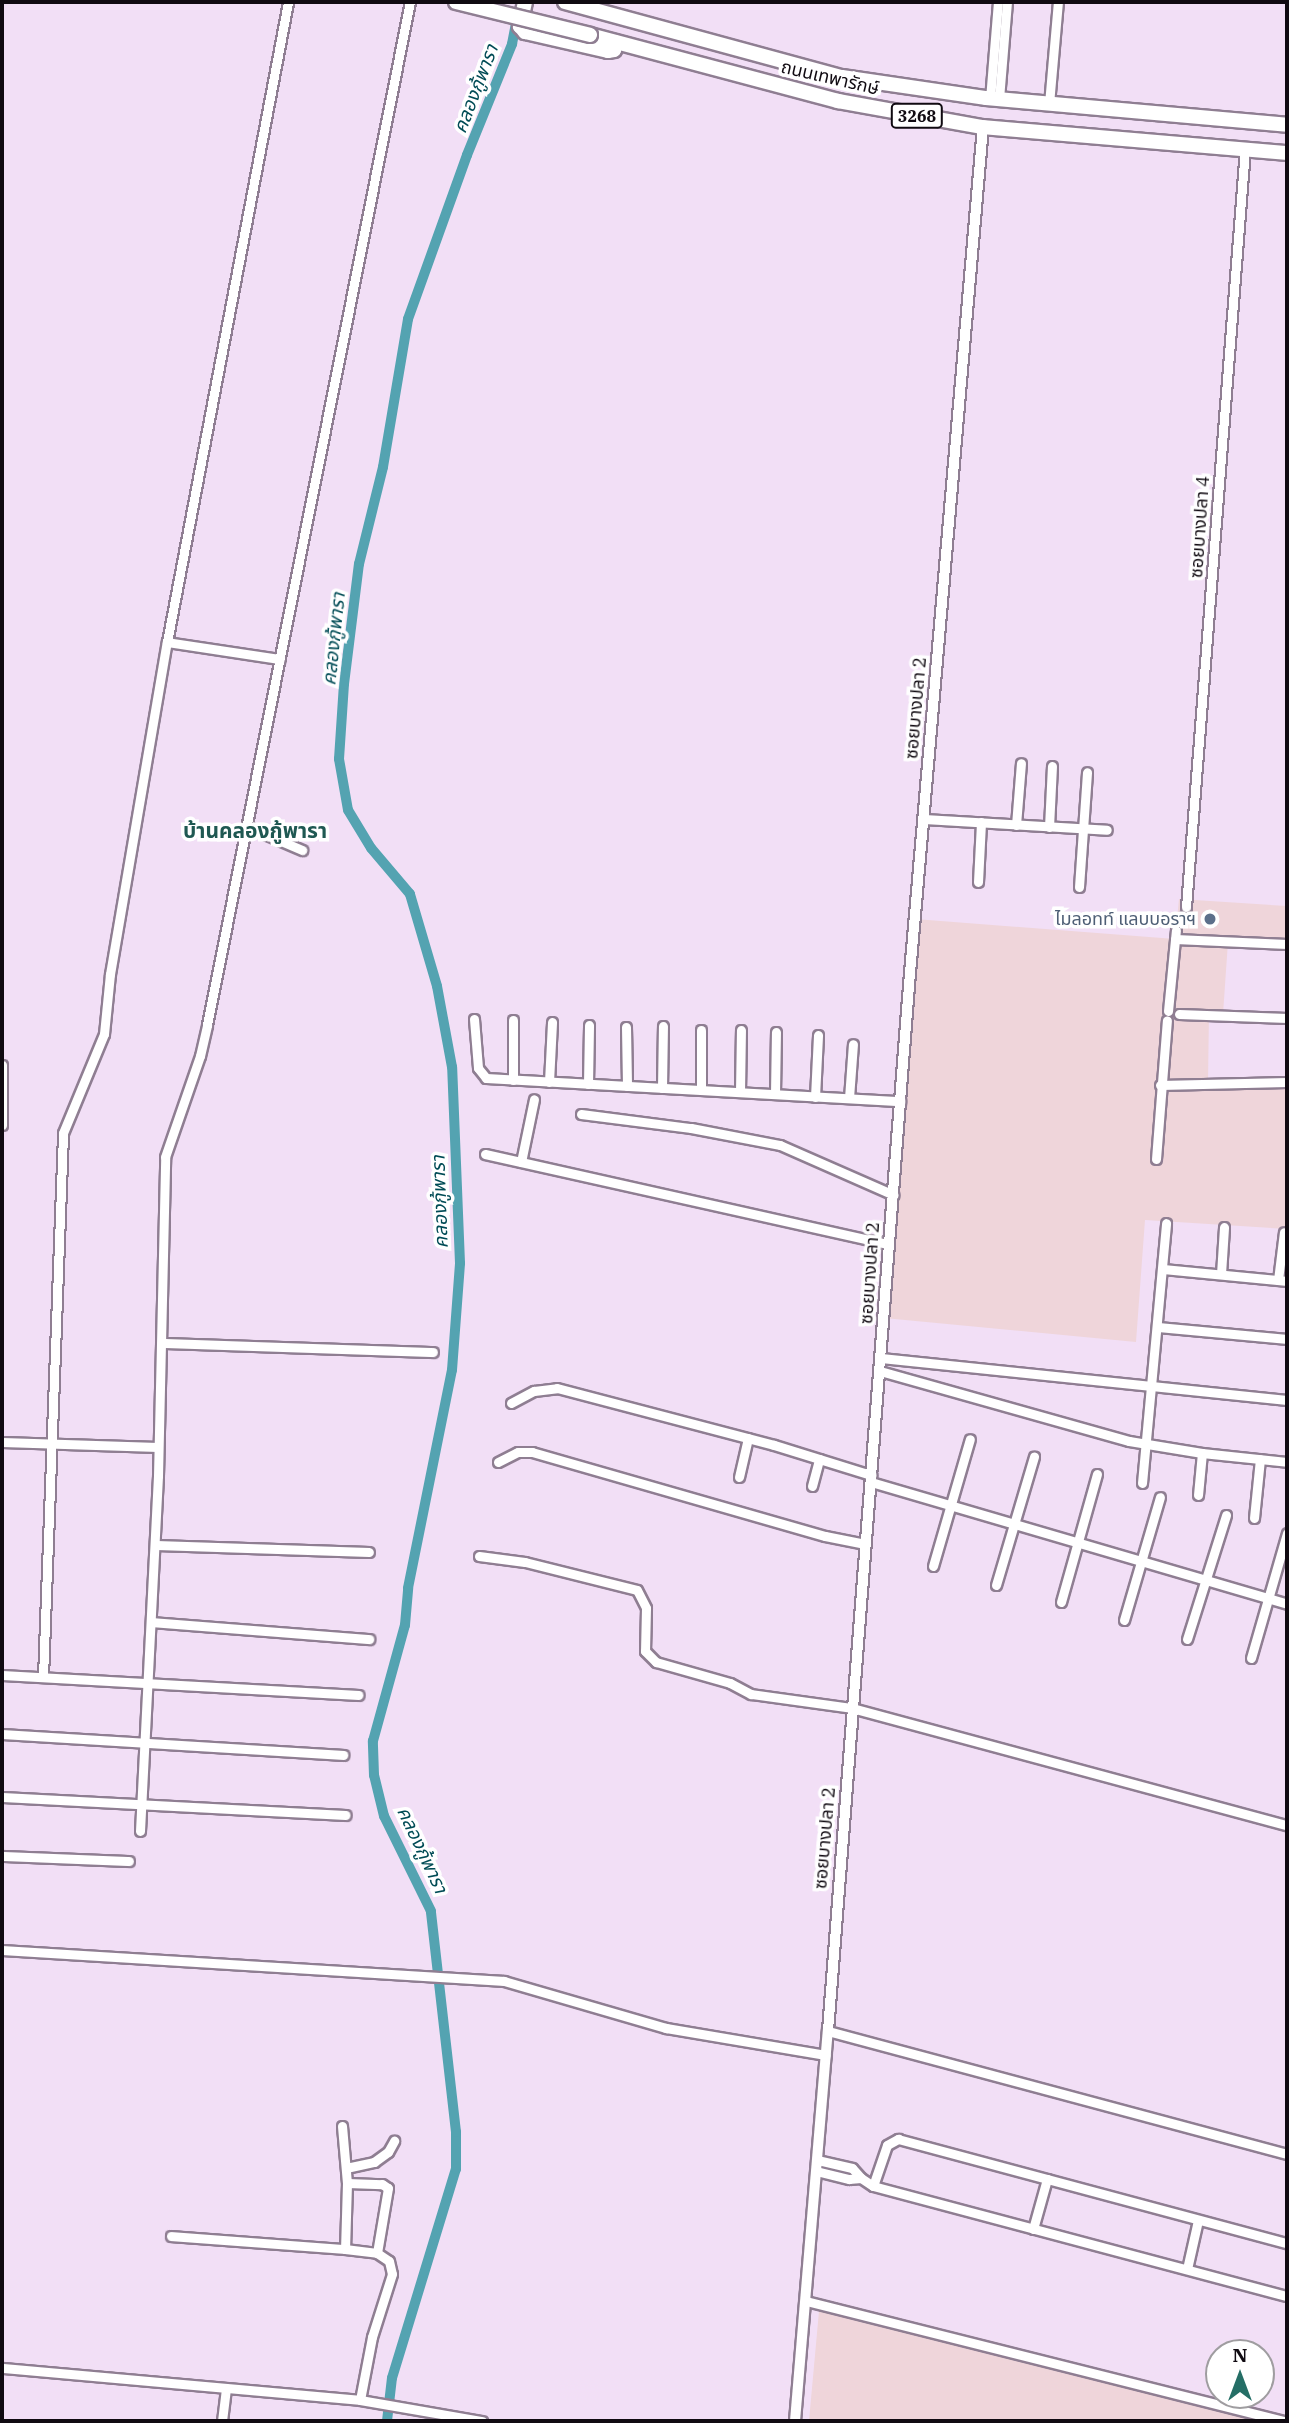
<!DOCTYPE html>
<html>
<head>
<meta charset="utf-8">
<style>
  body { margin:0 }
  #map { position:relative; width:1289px; height:2423px; overflow:hidden; background:#f2dff6; font-family:"IBM Plex Serif","Noto Sans Thai",serif }
  div>[style] { position:absolute }
  .industrial>* { inset:0; background:#efd5da }
  .canal>* { height:10px; margin:-5px; padding:0 5px; transform-origin:5px; border-radius:5px; background:#54a3b1 }
  .minor-tunnel>* { height:9px; margin-top:-4.5px; transform-origin:0; background:repeating-linear-gradient(90deg,#d0bfd4 0 9px,transparent 0 13.5px) }
  .roads { filter:drop-shadow(2px 0 #8f7e92) drop-shadow(-2px 0 #8f7e92) drop-shadow(0 2px #8f7e92) drop-shadow(0 -2px #8f7e92) }
  .minor>* { height:9px; margin:-4.5px; padding:0 4.5px; transform-origin:4.5px; border-radius:4.5px; background:#fff }
  .tertiary>* { height:10px; margin:-5px; padding:0 5px; transform-origin:5px; border-radius:5px; background:#fff }
  .primary>* { height:14px; margin:-7px; padding:0 7px; transform-origin:7px; border-radius:7px; background:#fff }
  .bridges { filter:drop-shadow(2px 0 #8f7e92) drop-shadow(-2px 0 #8f7e92) drop-shadow(0 2px #8f7e92) drop-shadow(0 -2px #8f7e92) }
  .primary-bridge>* { height:14px; margin:-7px; padding:0 7px; transform-origin:7px; border-radius:7px; background:#fff }
  .dots>* { width:19px; height:19px; translate:-50% -50%; box-sizing:border-box; border:4px solid #fff; border-radius:50% }
  span { translate:-50% -50%; white-space:nowrap; text-align:center; line-height:1.15; -webkit-text-stroke:7px #fff; paint-order:stroke }
  .shield-label span { padding:2px 5px; background:#fff; border:2px solid; border-radius:5px; -webkit-text-stroke-width:0 }
  .shield-label { font-size:16px; color:#100a11; font-weight:700 }
  .street-label { font-size:18px; color:#100a11 }
  .service-label { font-size:18px; color:#4e5e75 }
  .right { translate:-100% -50%; text-align:right }
  .water-label { font-size:19px; color:#004b55; font-style:italic }
  .quarter-label { font-size:21px; color:#1f5852; font-weight:700 }
  .frame { position:absolute; inset:0; border:4px solid #100a11; pointer-events:none }
  .north { position:absolute; left:1205px; top:2339px; width:70px; height:70px; box-sizing:border-box; background:#fff; border:2px solid #9f9da0; border-radius:50%; rotate:0deg; font-size:19px; font-weight:700; line-height:28px; text-align:center; color:#100a11 }
  .north::after { content:''; display:block; margin:auto; width:24px; height:32px; background:#256e66; clip-path:polygon(50% 0,100% 100%,50% 72%,0 100%) }
</style>
</head>
<body>
<div id="map">
  <div class="industrial">
    <div style="clip-path:polygon(1179px 899px,1287px 906px,1287px 944px,1228px 942px,1223px 1014px,1209px 1013px,1208px 1082px,1287px 1083px,1287px 1229px,1145px 1220px,1136px 1342px,884px 1318px,915px 919px,1175px 939px)"></div>
    <div style="clip-path:polygon(820px 2300px,1287px 2421px,809px 2421px)"></div>
  </div>
  <div class="canal">
    <div style="left:387px;top:2421px;width:43px;rotate:-83.4deg"></div>
    <div style="left:392px;top:2378px;width:219px;rotate:-73deg"></div>
    <div style="left:456px;top:2169px;width:37px;rotate:-90deg"></div>
    <div style="left:456px;top:2132px;width:222px;rotate:-96.5deg"></div>
    <div style="left:431px;top:1911px;width:106px;rotate:-116.3deg"></div>
    <div style="left:384px;top:1816px;width:42px;rotate:-103.7deg"></div>
    <div style="left:374px;top:1775px;width:34px;rotate:-92deg"></div>
    <div style="left:373px;top:1741px;width:120px;rotate:-74.6deg"></div>
    <div style="left:405px;top:1625px;width:37px;rotate:-85deg"></div>
    <div style="left:408px;top:1588px;width:222px;rotate:-78.6deg"></div>
    <div style="left:452px;top:1370px;width:107px;rotate:-85.7deg"></div>
    <div style="left:460px;top:1263px;width:196px;rotate:-92.3deg"></div>
    <div style="left:452px;top:1067px;width:82px;rotate:-100.5deg"></div>
    <div style="left:437px;top:986px;width:96px;rotate:-106.4deg"></div>
    <div style="left:410px;top:894px;width:60px;rotate:-130.3deg"></div>
    <div style="left:371px;top:848px;width:44px;rotate:-121.2deg"></div>
    <div style="left:348px;top:810px;width:52px;rotate:-100deg"></div>
    <div style="left:339px;top:759px;width:75px;rotate:-86.2deg"></div>
    <div style="left:344px;top:684px;width:121px;rotate:-82.9deg"></div>
    <div style="left:359px;top:564px;width:100px;rotate:-76.1deg"></div>
    <div style="left:383px;top:467px;width:150px;rotate:-80.4deg"></div>
    <div style="left:408px;top:319px;width:174px;rotate:-70.2deg"></div>
    <div style="left:467px;top:155px;width:120px;rotate:-67.9deg"></div>
    <div style="left:512px;top:44px;width:26px;rotate:-79deg"></div>
  </div>
  <div class="minor-tunnel">
    <div style="left:1176px;top:930px;width:25px;rotate:-67deg"></div>
  </div>
  <div class="roads">
    <div class="minor">
      <div style="left:990px;top:99px;width:97px;rotate:-85.3deg"></div>
      <div style="left:999px;top:99px;width:97px;rotate:-85.3deg"></div>
      <div style="left:1049px;top:104px;width:102px;rotate:-85deg"></div>
      <div style="left:167px;top:642px;width:114px;rotate:8.6deg"></div>
      <div style="left:924px;top:819px;width:183px;rotate:3.4deg"></div>
      <div style="left:1016px;top:825px;width:62px;rotate:-85.4deg"></div>
      <div style="left:248px;top:827px;width:59px;rotate:23.1deg"></div>
      <div style="left:1049px;top:827px;width:61px;rotate:-87.2deg"></div>
      <div style="left:978px;top:882px;width:60px;rotate:-87.1deg"></div>
      <div style="left:1079px;top:887px;width:115px;rotate:-86deg"></div>
      <div style="left:1186px;top:907px;width:760px;rotate:-85.55deg"></div>
      <div style="left:1175px;top:939px;width:112px;rotate:2.6deg"></div>
      <div style="left:1168px;top:1011px;width:81px;rotate:-84.4deg"></div>
      <div style="left:1179px;top:1014px;width:108px;rotate:2.1deg"></div>
      <div style="left:474px;top:1019px;width:49px;rotate:85.3deg"></div>
      <div style="left:478px;top:1068px;width:13px;rotate:51deg"></div>
      <div style="left:486px;top:1078px;width:415px;rotate:3.2deg"></div>
      <div style="left:513px;top:1020px;width:60px;rotate:90deg"></div>
      <div style="left:626px;top:1027px;width:59px;rotate:89deg"></div>
      <div style="left:2px;top:1065px;width:60px;rotate:90deg"></div>
      <div style="left:549px;top:1082px;width:60px;rotate:-87.1deg"></div>
      <div style="left:588px;top:1084px;width:59px;rotate:-89deg"></div>
      <div style="left:1160px;top:1085px;width:127px;rotate:-1.4deg"></div>
      <div style="left:662px;top:1088px;width:62px;rotate:-89.1deg"></div>
      <div style="left:701px;top:1090px;width:60px;rotate:-90deg"></div>
      <div style="left:740px;top:1092px;width:62px;rotate:-89.1deg"></div>
      <div style="left:775px;top:1094px;width:62px;rotate:-89.1deg"></div>
      <div style="left:815px;top:1097px;width:62px;rotate:-87.2deg"></div>
      <div style="left:849px;top:1098px;width:54px;rotate:-85.8deg"></div>
      <div style="left:581px;top:1114px;width:111px;rotate:7.3deg"></div>
      <div style="left:691px;top:1128px;width:91px;rotate:10.8deg"></div>
      <div style="left:780px;top:1145px;width:124px;rotate:23.7deg"></div>
      <div style="left:485px;top:1154px;width:414px;rotate:12.6deg"></div>
      <div style="left:1156px;top:1159px;width:139px;rotate:-85.5deg"></div>
      <div style="left:521px;top:1162px;width:64px;rotate:-78.3deg"></div>
      <div style="left:1163px;top:1269px;width:125px;rotate:5.5deg"></div>
      <div style="left:1221px;top:1274px;width:47px;rotate:-86.3deg"></div>
      <div style="left:1278px;top:1280px;width:48px;rotate:-82.9deg"></div>
      <div style="left:1158px;top:1327px;width:130px;rotate:5.3deg"></div>
      <div style="left:162px;top:1343px;width:271px;rotate:1.9deg"></div>
      <div style="left:881px;top:1358px;width:408px;rotate:5.9deg"></div>
      <div style="left:880px;top:1371px;width:259px;rotate:15.7deg"></div>
      <div style="left:1129px;top:1441px;width:74px;rotate:9.3deg"></div>
      <div style="left:1202px;top:1453px;width:85px;rotate:6deg"></div>
      <div style="left:511px;top:1403px;width:26px;rotate:-28deg"></div>
      <div style="left:534px;top:1391px;width:23px;rotate:-7deg"></div>
      <div style="left:557px;top:1388px;width:224px;rotate:14.7deg"></div>
      <div style="left:774px;top:1445px;width:102px;rotate:17.2deg"></div>
      <div style="left:2px;top:1442px;width:156px;rotate:1.8deg"></div>
      <div style="left:498px;top:1462px;width:22px;rotate:-27deg"></div>
      <div style="left:518px;top:1452px;width:14px"></div>
      <div style="left:532px;top:1452px;width:305px;rotate:16deg"></div>
      <div style="left:825px;top:1536px;width:41px;rotate:11.3deg"></div>
      <div style="left:739px;top:1477px;width:40px;rotate:-77deg"></div>
      <div style="left:871px;top:1482px;width:434px;rotate:16.3deg"></div>
      <div style="left:1142px;top:1483px;width:261px;rotate:-84.7deg"></div>
      <div style="left:812px;top:1486px;width:28px;rotate:-75deg"></div>
      <div style="left:1198px;top:1495px;width:42px;rotate:-84.6deg"></div>
      <div style="left:1254px;top:1518px;width:59px;rotate:-84.2deg"></div>
      <div style="left:156px;top:1545px;width:213px;rotate:1.9deg"></div>
      <div style="left:479px;top:1556px;width:46px;rotate:7.4deg"></div>
      <div style="left:525px;top:1562px;width:115px;rotate:14deg"></div>
      <div style="left:637px;top:1590px;width:20px;rotate:63deg"></div>
      <div style="left:646px;top:1608px;width:43px;rotate:91.3deg"></div>
      <div style="left:645px;top:1651px;width:16px;rotate:45deg"></div>
      <div style="left:656px;top:1662px;width:77px;rotate:15.8deg"></div>
      <div style="left:730px;top:1683px;width:24px;rotate:28deg"></div>
      <div style="left:751px;top:1694px;width:102px;rotate:7.9deg"></div>
      <div style="left:852px;top:1708px;width:450px;rotate:15.1deg"></div>
      <div style="left:933px;top:1566px;width:132px;rotate:-73.8deg"></div>
      <div style="left:996px;top:1585px;width:134px;rotate:-73.5deg"></div>
      <div style="left:1061px;top:1602px;width:133px;rotate:-74.3deg"></div>
      <div style="left:1124px;top:1620px;width:128px;rotate:-73.7deg"></div>
      <div style="left:152px;top:1622px;width:218px;rotate:4.5deg"></div>
      <div style="left:1187px;top:1639px;width:130px;rotate:-72.5deg"></div>
      <div style="left:1251px;top:1658px;width:130px;rotate:-73.9deg"></div>
      <div style="left:2px;top:1675px;width:357px;rotate:3.2deg"></div>
      <div style="left:43px;top:1677px;width:544px;rotate:-87.89deg"></div>
      <div style="left:63px;top:1133px;width:107px;rotate:-67.5deg"></div>
      <div style="left:104px;top:1034px;width:60px;rotate:-84.3deg"></div>
      <div style="left:110px;top:974px;width:337px;rotate:-80.3deg"></div>
      <div style="left:167px;top:642px;width:651px;rotate:-79.29deg"></div>
      <div style="left:2px;top:1734px;width:342px;rotate:3.5deg"></div>
      <div style="left:2px;top:1797px;width:344px;rotate:3deg"></div>
      <div style="left:140px;top:1831px;width:355px;rotate:-87.1deg"></div>
      <div style="left:158px;top:1476px;width:319px;rotate:-88.7deg"></div>
      <div style="left:165px;top:1157px;width:107px;rotate:-70.9deg"></div>
      <div style="left:200px;top:1056px;width:32px;rotate:-77deg"></div>
      <div style="left:207px;top:1025px;width:1043px;rotate:-78.78deg"></div>
      <div style="left:2px;top:1856px;width:127px;rotate:2.3deg"></div>
      <div style="left:2px;top:1950px;width:503px;rotate:3.53deg"></div>
      <div style="left:504px;top:1981px;width:169px;rotate:16.2deg"></div>
      <div style="left:666px;top:2028px;width:162px;rotate:9.6deg"></div>
      <div style="left:828px;top:2031px;width:475px;rotate:15deg"></div>
      <div style="left:342px;top:2126px;width:57px;rotate:85deg"></div>
      <div style="left:347px;top:2183px;width:66px;rotate:91.7deg"></div>
      <div style="left:345px;top:2249px;width:32px;rotate:7deg"></div>
      <div style="left:377px;top:2253px;width:14px;rotate:34deg"></div>
      <div style="left:389px;top:2261px;width:13px;rotate:77deg"></div>
      <div style="left:392px;top:2274px;width:66px;rotate:107.6deg"></div>
      <div style="left:372px;top:2337px;width:64px;rotate:100.8deg"></div>
      <div style="left:346px;top:2168px;width:29px;rotate:-12deg"></div>
      <div style="left:374px;top:2162px;width:17px;rotate:-36deg"></div>
      <div style="left:388px;top:2152px;width:13px;rotate:-61deg"></div>
      <div style="left:816px;top:2171px;width:34px;rotate:14deg"></div>
      <div style="left:849px;top:2179px;width:12px;rotate:-5deg"></div>
      <div style="left:861px;top:2178px;width:13px;rotate:-132deg"></div>
      <div style="left:852px;top:2168px;width:36px;rotate:-167deg"></div>
      <div style="left:861px;top:2178px;width:14px;rotate:34deg"></div>
      <div style="left:873px;top:2186px;width:428px;rotate:14.9deg"></div>
      <div style="left:347px;top:2183px;width:35px;rotate:2deg"></div>
      <div style="left:382px;top:2184px;width:7px;rotate:34deg"></div>
      <div style="left:388px;top:2188px;width:66px;rotate:99.6deg"></div>
      <div style="left:873px;top:2186px;width:43px;rotate:-71.1deg"></div>
      <div style="left:887px;top:2145px;width:13px;rotate:-29deg"></div>
      <div style="left:898px;top:2139px;width:403px;rotate:15deg"></div>
      <div style="left:1033px;top:2229px;width:52px;rotate:-74.4deg"></div>
      <div style="left:171px;top:2236px;width:174px;rotate:4.3deg"></div>
      <div style="left:1187px;top:2269px;width:50px;rotate:-77.3deg"></div>
      <div style="left:806px;top:2301px;width:492px;rotate:14.1deg"></div>
      <div style="left:2px;top:2368px;width:359px;rotate:5.1deg"></div>
      <div style="left:360px;top:2400px;width:124px;rotate:9.8deg"></div>
      <div style="left:222px;top:2421px;width:33px;rotate:-83deg"></div>
    </div>
    <div class="tertiary">
      <div style="left:795px;top:2421px;width:391px;rotate:-85.2deg"></div>
      <div style="left:828px;top:2031px;width:1061px;rotate:-85.57deg"></div>
      <div style="left:910px;top:973px;width:849px;rotate:-85.07deg"></div>
    </div>
    <div class="primary">
      <div style="left:525px;top:2px;width:25px;rotate:102deg"></div>
      <div style="left:520px;top:26px;width:8px;rotate:50deg"></div>
      <div style="left:525px;top:32px;width:85px;rotate:12.9deg"></div>
      <div style="left:608px;top:51px;width:6px;rotate:-9deg"></div>
      <div style="left:614px;top:50px;width:8px;rotate:-76deg"></div>
      <div style="left:565px;top:2px;width:287px;rotate:15.2deg"></div>
      <div style="left:842px;top:77px;width:146px;rotate:8.3deg"></div>
      <div style="left:986px;top:98px;width:302px;rotate:5.1deg"></div>
      <div style="left:590px;top:35px;width:257px;rotate:14.9deg"></div>
      <div style="left:838px;top:101px;width:147px;rotate:10.2deg"></div>
      <div style="left:983px;top:127px;width:305px;rotate:4.9deg"></div>
    </div>
  </div>
  <div class="bridges">
    <div class="primary-bridge">
      <div style="left:456px;top:2px;width:138px;rotate:13.8deg"></div>
    </div>
  </div>
  <div class="dots">
    <div style="left:1210px;top:919px;background:#5c6f8a"></div>
  </div>
  <div class="shield-label">
    <span style="left:917px;top:116px">3268</span>
  </div>
  <div class="street-label">
    <span style="left:830px;top:78px;rotate:13deg">ถนนเทพารักษ์</span>
    <span style="left:1200px;top:527px;rotate:-86deg">ซอยบางปลา 4</span>
    <span style="left:916px;top:708px;rotate:-85deg">ซอยบางปลา 2</span>
    <span style="left:870px;top:1273px;rotate:-86deg">ซอยบางปลา 2</span>
    <span style="left:825px;top:1838px;rotate:-85deg">ซอยบางปลา 2</span>
  </div>
  <div class="service-label">
    <span class="right" style="left:1196px;top:919px">ไมลอทท์ แลบบอราฯ</span>
  </div>
  <div class="water-label">
    <span style="left:476px;top:89px;rotate:-69deg">คลองกู้พารา</span>
    <span style="left:334px;top:639px;rotate:-84deg">คลองกู้พารา</span>
    <span style="left:440px;top:1202px;rotate:-92deg">คลองกู้พารา</span>
    <span style="left:422px;top:1850px;rotate:65deg">คลองกู้พารา</span>
  </div>
  <div class="quarter-label">
    <span style="left:255px;top:830px">บ้านคลองกู้พารา</span>
  </div>
  <div class="frame"></div>
  <div class="north">N</div>
</div>
</body>
</html>
